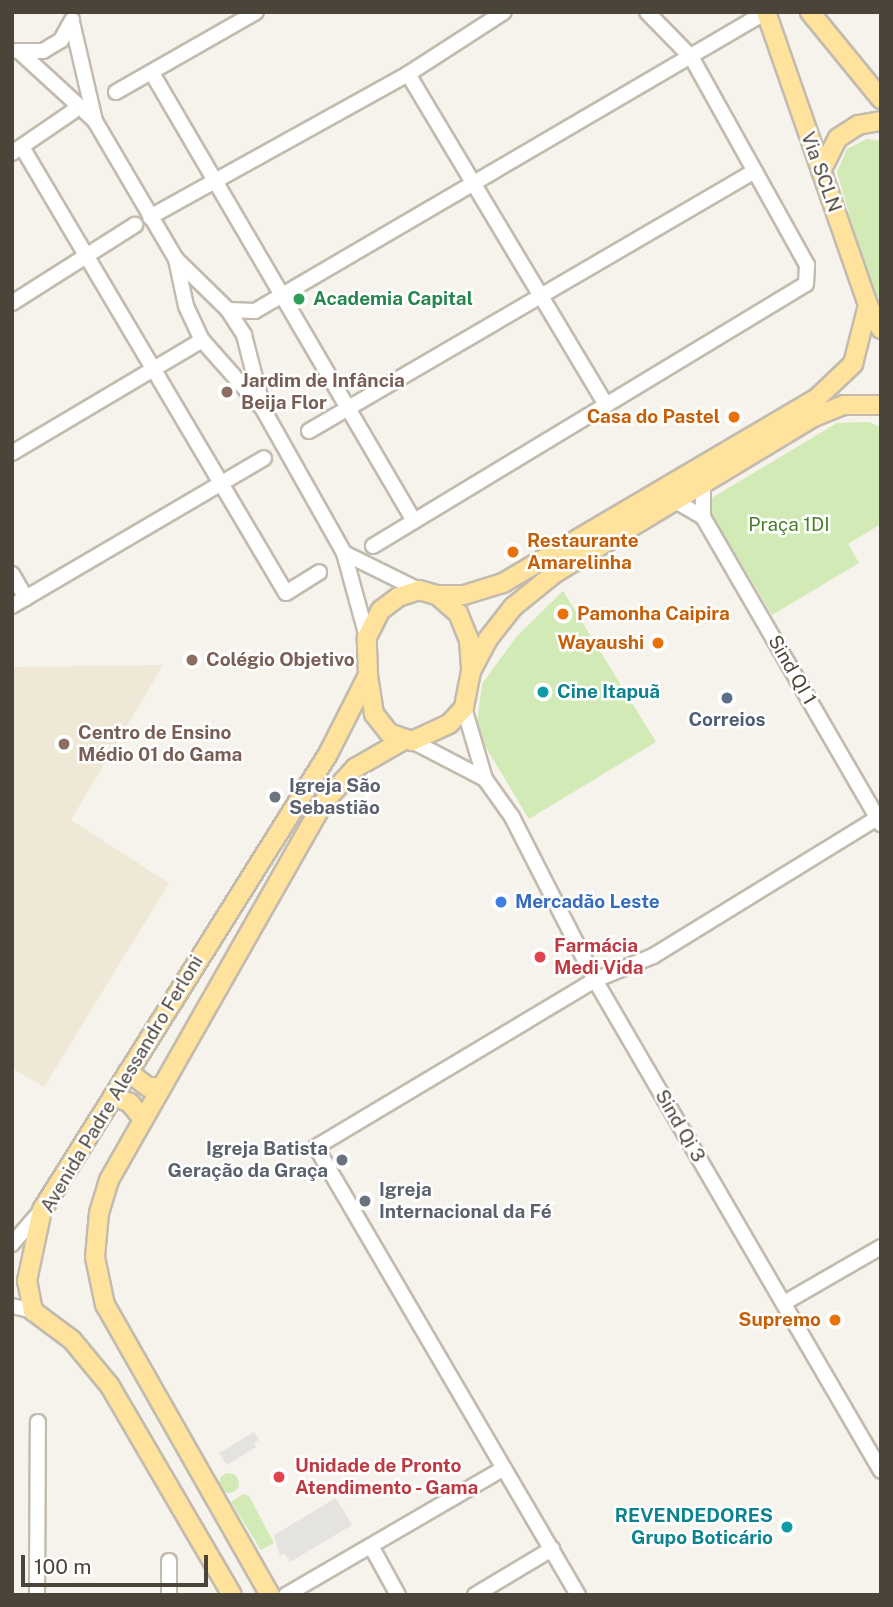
<!DOCTYPE html>
<html>
<head>
<meta charset="utf-8">
<style>
  body { margin:0 }
  #map { position:relative; width:893px; height:1607px; overflow:hidden; background:#f6f3ec; font-family:"Public Sans",sans-serif }
  div>[style] { position:absolute }
  .education>* { inset:0; background:#efe8d6 }
  .green>* { inset:0; background:#d2eab5 }
  .round { border-radius:50% }
  .parking>* { inset:0; background:#e5e3e0 }
  .roads { filter:drop-shadow(2px 0 #c2bbae) drop-shadow(-2px 0 #c2bbae) drop-shadow(0 2px #c2bbae) drop-shadow(0 -2px #c2bbae) }
  .minor>* { height:14px; margin:-7px; padding:0 7px; transform-origin:7px; border-radius:7px; background:#fff }
  .major>* { height:18px; margin:-9px; padding:0 9px; transform-origin:9px; border-radius:9px; background:#ffe39c }
  .dots>* { width:19px; height:19px; translate:-50% -50%; box-sizing:border-box; border:4px solid #fff; border-radius:50% }
  span { translate:-50% -50%; white-space:nowrap; text-align:center; line-height:1.15; -webkit-text-stroke:5px #fff; paint-order:stroke }
  .street-label { font-size:19px; color:#4b4439 }
  .leisure-label { font-size:19px; color:#27864d; font-weight:700 }
  .left { translate:0 -50%; text-align:left }
  .education-label { font-size:19px; color:#785e54; font-weight:700 }
  .food-label { font-size:19px; color:#c56008; font-weight:700 }
  .right { translate:-100% -50%; text-align:right }
  .park-label { font-size:19px; color:#4a7f2a }
  .culture-label { font-size:19px; color:#0d838f; font-weight:700 }
  .service-label { font-size:19px; color:#4e5e75; font-weight:700 }
  .worship-label { font-size:19px; color:#5b616d; font-weight:700 }
  .shop-label { font-size:19px; color:#366cbe; font-weight:700 }
  .health-label { font-size:19px; color:#be3a42; font-weight:700 }
  .frame { position:absolute; inset:0; border:14px solid #4b4439; pointer-events:none }
  .scale { position:absolute; left:21px; top:1555px; width:187px; height:32px; box-sizing:border-box; border:4px solid #4b4439; border-top:0; padding-left:9px; font-size:21px; line-height:24px; white-space:nowrap; color:#4b4439; -webkit-text-stroke:5px #fff; paint-order:stroke }
</style>
</head>
<body>
<div id="map">
  <div class="education">
    <div style="clip-path:polygon(163px 665px,71px 820px,169px 883px,44px 1087px,12px 1068px,12px 667px)"></div>
  </div>
  <div class="green">
    <div style="clip-path:polygon(867px 139px,881px 141px,881px 302px,868px 280px,837px 172px,847px 149px)"></div>
    <div style="clip-path:polygon(869px 422px,881px 427px,881px 524px,848px 544px,859px 563px,772px 615px,711px 513px,710px 499px,837px 423px)"></div>
    <div style="clip-path:polygon(563px 591px,656px 742px,529px 819px,476px 731px,482px 684px,517px 636px)"></div>
    <div class="round" style="left:219px;top:1473px;width:20px;height:20px"></div>
    <div style="clip-path:polygon(243px 1494px,249px 1496px,274px 1543px,261px 1550px,231px 1502px)"></div>
  </div>
  <div class="parking">
    <div style="clip-path:polygon(254px 1432px,259px 1440px,254px 1443px,256px 1447px,227px 1465px,219px 1453px)"></div>
    <div style="clip-path:polygon(336px 1498px,352px 1525px,290px 1562px,285px 1554px,280px 1556px,274px 1535px)"></div>
  </div>
  <div class="roads">
    <div class="minor">
      <div style="left:72px;top:22px;width:102px;rotate:76.9deg"></div>
      <div style="left:95px;top:121px;width:160px;rotate:59.6deg"></div>
      <div style="left:176px;top:259px;width:73px;rotate:44.4deg"></div>
      <div style="left:228px;top:310px;width:30px;rotate:57deg"></div>
      <div style="left:244px;top:335px;width:76px;rotate:75.6deg"></div>
      <div style="left:17px;top:51px;width:26px"></div>
      <div style="left:43px;top:51px;width:21px;rotate:-31deg"></div>
      <div style="left:61px;top:40px;width:23px;rotate:-61deg"></div>
      <div style="left:21px;top:53px;width:99px;rotate:42.5deg"></div>
      <div style="left:152px;top:73px;width:519px;rotate:59.68deg"></div>
      <div style="left:408px;top:74px;width:386px;rotate:59.1deg"></div>
      <div style="left:116px;top:92px;width:161px;rotate:-29.7deg"></div>
      <div style="left:22px;top:147px;width:518px;rotate:59.38deg"></div>
      <div style="left:286px;top:593px;width:39px;rotate:-32deg"></div>
      <div style="left:12px;top:153px;width:73px;rotate:-34.3deg"></div>
      <div style="left:150px;top:217px;width:295px;rotate:-29deg"></div>
      <div style="left:408px;top:74px;width:114px;rotate:-32.9deg"></div>
      <div style="left:176px;top:259px;width:48px;rotate:78deg"></div>
      <div style="left:186px;top:306px;width:38px;rotate:65deg"></div>
      <div style="left:202px;top:340px;width:92px;rotate:48.5deg"></div>
      <div style="left:263px;top:409px;width:165px;rotate:60.6deg"></div>
      <div style="left:344px;top:553px;width:87px;rotate:74.7deg"></div>
      <div style="left:12px;top:303px;width:146px;rotate:-32.4deg"></div>
      <div style="left:228px;top:310px;width:27px;rotate:2deg"></div>
      <div style="left:255px;top:311px;width:592px;rotate:-30.33deg"></div>
      <div style="left:309px;top:431px;width:516px;rotate:-30.24deg"></div>
      <div style="left:12px;top:453px;width:221px;rotate:-30.7deg"></div>
      <div style="left:703px;top:488px;width:29px;rotate:90deg"></div>
      <div style="left:703px;top:517px;width:355px;rotate:59.9deg"></div>
      <div style="left:677px;top:502px;width:30px;rotate:30deg"></div>
      <div style="left:373px;top:546px;width:506px;rotate:-31.18deg"></div>
      <div style="left:806px;top:284px;width:19px;rotate:-87deg"></div>
      <div style="left:807px;top:265px;width:237px;rotate:-119.1deg"></div>
      <div style="left:692px;top:58px;width:64px;rotate:-134.4deg"></div>
      <div style="left:344px;top:553px;width:84px;rotate:26.3deg"></div>
      <div style="left:12px;top:574px;width:28px;rotate:60deg"></div>
      <div style="left:12px;top:606px;width:292px;rotate:-30.4deg"></div>
      <div style="left:464px;top:708px;width:74px;rotate:73.5deg"></div>
      <div style="left:485px;top:779px;width:47px;rotate:54.6deg"></div>
      <div style="left:512px;top:817px;width:183px;rotate:63deg"></div>
      <div style="left:595px;top:980px;width:568px;rotate:59.78deg"></div>
      <div style="left:412px;top:741px;width:82px;rotate:27.5deg"></div>
      <div style="left:12px;top:1244px;width:44px;rotate:-48.7deg"></div>
      <div style="left:784px;top:1303px;width:112px;rotate:-30deg"></div>
      <div style="left:12px;top:1306px;width:22px;rotate:13deg"></div>
      <div style="left:371px;top:1546px;width:56px;rotate:61.1deg"></div>
      <div style="left:37px;top:1595px;width:173px;rotate:-89.7deg"></div>
      <div style="left:169px;top:1595px;width:34px;rotate:-90deg"></div>
      <div style="left:286px;top:1595px;width:252px;rotate:-30.2deg"></div>
      <div style="left:475px;top:1595px;width:90px;rotate:-30.9deg"></div>
      <div style="left:578px;top:1595px;width:519px;rotate:-120.32deg"></div>
      <div style="left:316px;top:1147px;width:325px;rotate:-30.9deg"></div>
      <div style="left:595px;top:980px;width:63px;rotate:-22.5deg"></div>
      <div style="left:653px;top:956px;width:268px;rotate:-31.6deg"></div>
    </div>
    <div class="major">
      <div style="left:766px;top:12px;width:310px;rotate:70.8deg"></div>
      <div style="left:868px;top:305px;width:27px;rotate:62deg"></div>
      <div style="left:810px;top:12px;width:112px;rotate:50.8deg"></div>
      <div style="left:821px;top:171px;width:37px;rotate:-63deg"></div>
      <div style="left:838px;top:138px;width:24px;rotate:-33deg"></div>
      <div style="left:858px;top:125px;width:23px;rotate:-10deg"></div>
      <div style="left:437px;top:595px;width:27px"></div>
      <div style="left:464px;top:595px;width:41px;rotate:-17.1deg"></div>
      <div style="left:503px;top:583px;width:364px;rotate:-30.5deg"></div>
      <div style="left:817px;top:398px;width:50px;rotate:-43.4deg"></div>
      <div style="left:853px;top:364px;width:61px;rotate:-75.7deg"></div>
      <div style="left:471px;top:671px;width:36px;rotate:-62deg"></div>
      <div style="left:488px;top:639px;width:41px;rotate:-52deg"></div>
      <div style="left:513px;top:607px;width:54px;rotate:-39deg"></div>
      <div style="left:555px;top:573px;width:302px;rotate:-31.1deg"></div>
      <div style="left:814px;top:417px;width:32px;rotate:-22deg"></div>
      <div style="left:844px;top:405px;width:37px"></div>
      <div style="left:128px;top:1072px;width:25px;rotate:37deg"></div>
      <div style="left:148px;top:1087px;width:13px"></div>
      <div style="left:113px;top:1096px;width:18px;rotate:22deg"></div>
      <div style="left:130px;top:1103px;width:21px;rotate:51deg"></div>
      <div style="left:232px;top:1595px;width:242px;rotate:-120.3deg"></div>
      <div style="left:110px;top:1386px;width:60px;rotate:-129.6deg"></div>
      <div style="left:72px;top:1340px;width:49px;rotate:-143.4deg"></div>
      <div style="left:33px;top:1311px;width:31px;rotate:-101deg"></div>
      <div style="left:27px;top:1281px;width:73px;rotate:-78.1deg"></div>
      <div style="left:42px;top:1210px;width:538px;rotate:-57.9deg"></div>
      <div style="left:328px;top:754px;width:89px;rotate:-63.1deg"></div>
      <div style="left:368px;top:675px;width:38px;rotate:-92deg"></div>
      <div style="left:367px;top:637px;width:30px;rotate:-63deg"></div>
      <div style="left:381px;top:610px;width:21px;rotate:-37deg"></div>
      <div style="left:398px;top:597px;width:22px;rotate:-18deg"></div>
      <div style="left:419px;top:590px;width:19px;rotate:16deg"></div>
      <div style="left:437px;top:595px;width:28px;rotate:41deg"></div>
      <div style="left:458px;top:613px;width:29px;rotate:68deg"></div>
      <div style="left:469px;top:640px;width:31px;rotate:86deg"></div>
      <div style="left:471px;top:671px;width:38px;rotate:101deg"></div>
      <div style="left:464px;top:708px;width:22px;rotate:133deg"></div>
      <div style="left:449px;top:724px;width:41px;rotate:155.3deg"></div>
      <div style="left:412px;top:741px;width:24px;rotate:-161deg"></div>
      <div style="left:389px;top:733px;width:24px;rotate:-128deg"></div>
      <div style="left:374px;top:714px;width:39px;rotate:-99deg"></div>
      <div style="left:270px;top:1595px;width:334px;rotate:-119.6deg"></div>
      <div style="left:105px;top:1305px;width:49px;rotate:-101.8deg"></div>
      <div style="left:95px;top:1257px;width:44px;rotate:-84.8deg"></div>
      <div style="left:99px;top:1213px;width:34px;rotate:-73deg"></div>
      <div style="left:109px;top:1180px;width:435px;rotate:-60.4deg"></div>
      <div style="left:324px;top:802px;width:46px;rotate:-47.6deg"></div>
      <div style="left:355px;top:768px;width:54px;rotate:-29.9deg"></div>
    </div>
  </div>
  <div class="dots">
    <div style="left:299px;top:299px;background:#2e9e5b"></div>
    <div style="left:227px;top:392px;background:#8d6e63"></div>
    <div style="left:734px;top:417px;background:#e8710a"></div>
    <div style="left:513px;top:552px;background:#e8710a"></div>
    <div style="left:563px;top:614px;background:#e8710a"></div>
    <div style="left:658px;top:643px;background:#e8710a"></div>
    <div style="left:192px;top:660px;background:#8d6e63"></div>
    <div style="left:543px;top:692px;background:#0f9aa8"></div>
    <div style="left:727px;top:698px;background:#5c6f8a"></div>
    <div style="left:64px;top:744px;background:#8d6e63"></div>
    <div style="left:275px;top:797px;background:#6b7280"></div>
    <div style="left:501px;top:902px;background:#3f7fe0"></div>
    <div style="left:540px;top:957px;background:#e0444e"></div>
    <div style="left:342px;top:1160px;background:#6b7280"></div>
    <div style="left:365px;top:1201px;background:#6b7280"></div>
    <div style="left:835px;top:1320px;background:#e8710a"></div>
    <div style="left:279px;top:1477px;background:#e0444e"></div>
    <div style="left:787px;top:1527px;background:#0f9aa8"></div>
  </div>
  <div class="street-label">
    <span style="left:821px;top:172px;rotate:70deg">Via SCLN</span>
    <span style="left:792px;top:670px;rotate:60deg">Sind QI 1</span>
    <span style="left:122px;top:1084px;rotate:-59deg">Avenida Padre Alessandro Ferloni</span>
    <span style="left:680px;top:1126px;rotate:60deg">Sind Qi 3</span>
  </div>
  <div class="leisure-label">
    <span class="left" style="left:313px;top:299px">Academia Capital</span>
  </div>
  <div class="education-label">
    <span class="left" style="left:241px;top:392px">Jardim de Infância<br>Beija Flor</span>
    <span class="left" style="left:206px;top:660px">Colégio Objetivo</span>
    <span class="left" style="left:78px;top:744px">Centro de Ensino<br>Médio 01 do Gama</span>
  </div>
  <div class="food-label">
    <span class="right" style="left:720px;top:417px">Casa do Pastel</span>
    <span class="left" style="left:527px;top:552px">Restaurante<br>Amarelinha</span>
    <span class="left" style="left:577px;top:614px">Pamonha Caipira</span>
    <span class="right" style="left:644px;top:643px">Wayaushi</span>
    <span class="right" style="left:821px;top:1320px">Supremo</span>
  </div>
  <div class="park-label">
    <span style="left:789px;top:525px">Praça 1DI</span>
  </div>
  <div class="culture-label">
    <span class="left" style="left:557px;top:692px">Cine Itapuã</span>
    <span class="right" style="left:773px;top:1527px">REVENDEDORES<br>Grupo Boticário</span>
  </div>
  <div class="service-label">
    <span style="left:727px;top:720px">Correios</span>
  </div>
  <div class="worship-label">
    <span class="left" style="left:289px;top:797px">Igreja São<br>Sebastião</span>
    <span class="right" style="left:328px;top:1160px">Igreja Batista<br>Geração da Graça</span>
    <span class="left" style="left:379px;top:1201px">Igreja<br>Internacional da Fé</span>
  </div>
  <div class="shop-label">
    <span class="left" style="left:515px;top:902px">Mercadão Leste</span>
  </div>
  <div class="health-label">
    <span class="left" style="left:554px;top:957px">Farmácia<br>Medi Vida</span>
    <span class="left" style="left:295px;top:1477px">Unidade de Pronto<br>Atendimento - Gama</span>
  </div>
  <div class="frame"></div>
  <div class="scale">100 m</div>
</div>
</body>
</html>
